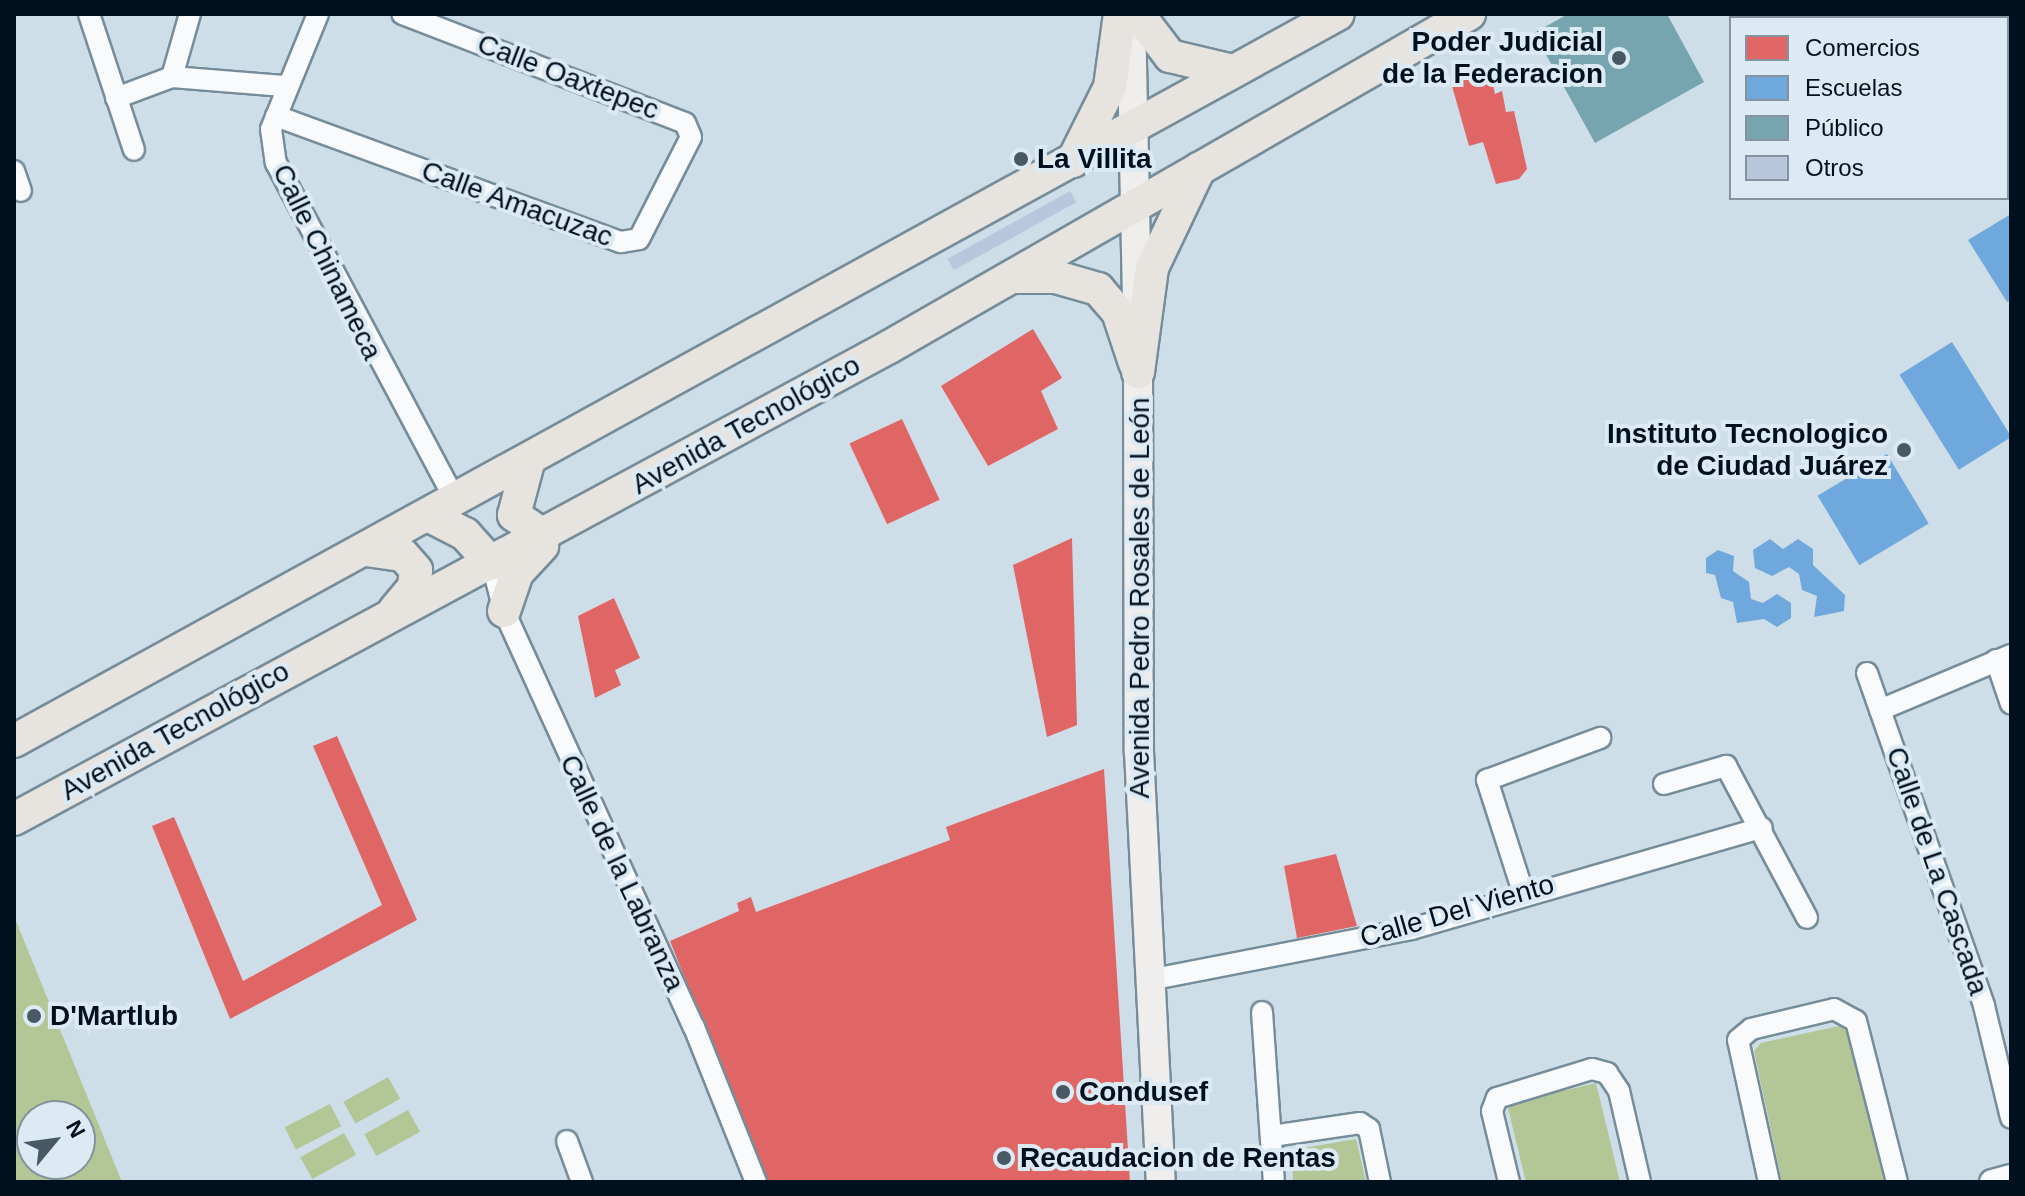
<!DOCTYPE html>
<html>
<head>
<meta charset="utf-8">
<style>
  body { margin:0 }
  #map { position:relative; width:2025px; height:1196px; overflow:hidden; background:#cedee9; font-family:Arial,sans-serif }
  div>[style] { position:absolute }
  .green>* { inset:0; background:#b2c696; transform-origin:0 0 }
  .shops>* { inset:0; background:#e06666; transform-origin:0 0 }
  .schools>* { inset:0; background:#6fa8dc; transform-origin:0 0 }
  .public>* { inset:0; background:#76a5af }
  .building>* { inset:0; background:#b8c7db; transform-origin:0 0 }
  .roads { filter:drop-shadow(2px 0 #758d9a) drop-shadow(-2px 0 #758d9a) drop-shadow(0 2px #758d9a) drop-shadow(0 -2px #758d9a) }
  .minor>* { height:20px; margin:-10px; padding:0 10px; transform-origin:10px; border-radius:10px; background:#f8fafc }
  .tertiary>* { height:24px; margin:-12px; padding:0 12px; transform-origin:12px; border-radius:12px; background:#f8fafc }
  .secondary>* { height:28px; margin:-14px; padding:0 14px; transform-origin:14px; border-radius:14px; background:#efeeed }
  .primary>* { height:32px; margin:-16px; padding:0 16px; transform-origin:16px; border-radius:16px; background:#e7e3df }
  .dots>* { width:22px; height:22px; translate:-50% -50%; box-sizing:border-box; border:4px solid #dceaf4; border-radius:50% }
  span { translate:-50% -50%; white-space:nowrap; text-align:center; line-height:1.15; -webkit-text-stroke:8px #dceaf4; paint-order:stroke }
  .poi-label { font-size:28px; color:#00101e; font-weight:700 }
  .right { translate:-100% -50%; text-align:right }
  .left { translate:0 -50%; text-align:left }
  .street-label { font-size:28px; color:#00101e }
  .frame { position:absolute; inset:0; border:16px solid #00101e; pointer-events:none }
  .legend { position:absolute; left:1729px; top:16px; width:280px; height:184px; box-sizing:border-box; background:#dceaf4; border:2px solid #84939e; margin:0; padding:10px 14px; list-style:none; font-size:24px; color:#00101e }
  .legend li { display:flex; align-items:center; gap:16px; height:40px }
  .legend b { width:40px; border:2px solid #84939e }
  .north { position:absolute; left:16px; top:1100px; width:80px; height:80px; box-sizing:border-box; background:#dceaf4; border:2px solid #84939e; border-radius:50%; rotate:61deg; font-size:22px; font-weight:700; line-height:32px; text-align:center; color:#00101e }
  .north::after { content:''; display:block; margin:auto; width:28px; height:36px; background:#485865; clip-path:polygon(50% 0,100% 100%,50% 72%,0 100%) }
</style>
</head>
<body>
<div id="map">
  <div class="green">
    <div style="clip-path:polygon(evenodd,14px 916px,122px 1182px,14px 1182px,14px 916px,80px 1116px,80px 1164px,32px 1164px,32px 1116px,80px 1116px)"></div>
    <div style="clip-path:polygon(1839px 1026px,1848px 1032px,1884px 1182px,1782px 1182px,1754px 1051px,1761px 1043px)"></div>
    <div style="left:388px;top:1077px;width:25px;height:51px;rotate:61deg"></div>
    <div style="clip-path:polygon(1596px 1083px,1620px 1182px,1526px 1182px,1507px 1104px)"></div>
    <div style="left:330px;top:1104px;width:25px;height:51px;rotate:63deg"></div>
    <div style="left:408px;top:1110px;width:25px;height:50px;rotate:61deg"></div>
    <div style="left:344px;top:1133px;width:25px;height:50px;rotate:61deg"></div>
    <div style="clip-path:polygon(1356px 1139px,1366px 1182px,1293px 1182px,1292px 1150px)"></div>
  </div>
  <div class="shops">
    <div style="clip-path:polygon(1931px 14px,2009px 14px,2002px 18px)"></div>
    <div style="clip-path:polygon(1489px 67px,1495px 94px,1502px 91px,1506px 112px,1514px 111px,1527px 169px,1519px 179px,1496px 184px,1483px 142px,1469px 146px,1452px 86px)"></div>
    <div style="clip-path:polygon(1033px 329px,1062px 378px,1041px 391px,1058px 429px,988px 466px,941px 386px)"></div>
    <div style="left:902px;top:419px;width:89px;height:58px;rotate:65deg"></div>
    <div style="clip-path:polygon(1072px 538px,1077px 725px,1047px 737px,1013px 565px)"></div>
    <div style="clip-path:polygon(614px 598px,640px 658px,615px 670px,621px 685px,595px 698px,578px 616px)"></div>
    <div style="clip-path:polygon(337px 736px,417px 920px,230px 1019px,152px 826px,174px 817px,243px 981px,382px 905px,313px 746px)"></div>
    <div style="clip-path:polygon(1104px 769px,1130px 1182px,766px 1182px,670px 941px,739px 911px,737px 903px,751px 897px,756px 912px,950px 840px,946px 827px)"></div>
    <div style="clip-path:polygon(1336px 854px,1357px 926px,1297px 938px,1284px 866px)"></div>
  </div>
  <div class="schools">
    <div style="clip-path:polygon(2011px 214px,2011px 300px,2007px 302px,1968px 240px)"></div>
    <div style="left:1952px;top:342px;width:112px;height:62px;rotate:58deg"></div>
    <div style="left:1887px;top:454px;width:81px;height:81px;rotate:59deg"></div>
    <div style="clip-path:polygon(1770px 539px,1783px 549px,1798px 539px,1813px 549px,1813px 565px,1845px 595px,1844px 611px,1814px 617px,1817px 596px,1802px 590px,1799px 574px,1789px 567px,1772px 576px,1755px 568px,1753px 550px)"></div>
    <div style="clip-path:polygon(1718px 550px,1734px 556px,1733px 571px,1749px 582px,1751px 599px,1763px 603px,1777px 594px,1791px 603px,1791px 618px,1777px 627px,1764px 619px,1737px 623px,1733px 602px,1721px 598px,1715px 575px,1706px 573px,1706px 558px)"></div>
  </div>
  <div class="public">
    <div style="clip-path:polygon(1568px 14px,1667px 14px,1704px 82px,1595px 143px,1534px 33px)"></div>
  </div>
  <div class="building">
    <div style="left:1070px;top:191px;width:13px;height:140px;rotate:61deg"></div>
  </div>
  <div class="roads">
    <div class="minor">
      <div style="left:89px;top:14px;width:143px;rotate:71.7deg"></div>
      <div style="left:318px;top:14px;width:124px;rotate:112.2deg"></div>
      <div style="left:271px;top:129px;width:34px;rotate:82deg"></div>
      <div style="left:276px;top:163px;width:382px;rotate:62deg"></div>
      <div style="left:172px;top:77px;width:112px;rotate:4.6deg"></div>
      <div style="left:116px;top:98px;width:60px;rotate:-20.6deg"></div>
      <div style="left:172px;top:77px;width:66px;rotate:-74.1deg"></div>
      <div style="left:276px;top:116px;width:367px;rotate:20.1deg"></div>
      <div style="left:621px;top:242px;width:18px;rotate:-9deg"></div>
      <div style="left:639px;top:239px;width:114px;rotate:-63deg"></div>
      <div style="left:691px;top:137px;width:15px;rotate:-113deg"></div>
      <div style="left:685px;top:123px;width:303px;rotate:-158.9deg"></div>
      <div style="left:14px;top:171px;width:21px;rotate:71deg"></div>
      <div style="left:492px;top:564px;width:49px;rotate:75.7deg"></div>
      <div style="left:504px;top:611px;width:457px;rotate:65.5deg"></div>
      <div style="left:694px;top:1027px;width:167px;rotate:68.2deg"></div>
      <div style="left:1996px;top:660px;width:46px;rotate:71.2deg"></div>
      <div style="left:1867px;top:673px;width:353px;rotate:70.6deg"></div>
      <div style="left:1984px;top:1006px;width:115px;rotate:76.4deg"></div>
      <div style="left:1880px;top:710px;width:142px;rotate:-22.8deg"></div>
      <div style="left:1664px;top:784px;width:65px;rotate:-16.2deg"></div>
      <div style="left:1726px;top:766px;width:172px;rotate:61.9deg"></div>
      <div style="left:1523px;top:892px;width:118px;rotate:-107.8deg"></div>
      <div style="left:1487px;top:780px;width:121px;rotate:-20.4deg"></div>
      <div style="left:1149px;top:980px;width:267px;rotate:-11deg"></div>
      <div style="left:1411px;top:929px;width:365px;rotate:-16.1deg"></div>
      <div style="left:1262px;top:1012px;width:170px;rotate:86deg"></div>
      <div style="left:1272px;top:1136px;width:89px;rotate:-8.4deg"></div>
      <div style="left:1360px;top:1123px;width:11px;rotate:34deg"></div>
      <div style="left:1369px;top:1129px;width:54px;rotate:78.3deg"></div>
      <div style="left:567px;top:1141px;width:44px;rotate:69.9deg"></div>
      <div style="left:1509px;top:1182px;width:73px;rotate:-103.5deg"></div>
      <div style="left:1492px;top:1111px;width:14px;rotate:-69deg"></div>
      <div style="left:1497px;top:1098px;width:99px;rotate:-17deg"></div>
      <div style="left:1592px;top:1069px;width:16px;rotate:15deg"></div>
      <div style="left:1607px;top:1073px;width:22px;rotate:56deg"></div>
      <div style="left:1619px;top:1091px;width:93px;rotate:77deg"></div>
      <div style="left:1769px;top:1182px;width:145px;rotate:-102.3deg"></div>
      <div style="left:1738px;top:1040px;width:17px;rotate:-40deg"></div>
      <div style="left:1751px;top:1029px;width:85px;rotate:-13.5deg"></div>
      <div style="left:1834px;top:1009px;width:25px;rotate:29deg"></div>
      <div style="left:1856px;top:1021px;width:166px;rotate:75.7deg"></div>
    </div>
    <div class="tertiary">
      <div style="left:1992px;top:1182px;width:20px;rotate:-15deg"></div>
    </div>
    <div class="secondary">
      <div style="left:1131px;top:14px;width:287px;rotate:88.8deg"></div>
      <div style="left:1138px;top:351px;width:401px;rotate:89.9deg"></div>
      <div style="left:1139px;top:752px;width:431px;rotate:87.1deg"></div>
    </div>
    <div class="primary">
      <div style="left:1138px;top:14px;width:53px;rotate:52.7deg"></div>
      <div style="left:1170px;top:56px;width:65px;rotate:13.4deg"></div>
      <div style="left:1073px;top:161px;width:83px;rotate:-63.4deg"></div>
      <div style="left:1110px;top:87px;width:74px;rotate:-82.2deg"></div>
      <div style="left:1015px;top:277px;width:41px"></div>
      <div style="left:1056px;top:277px;width:44px;rotate:15.9deg"></div>
      <div style="left:1098px;top:289px;width:30px;rotate:49deg"></div>
      <div style="left:1118px;top:312px;width:54px;rotate:71.6deg"></div>
      <div style="left:1138px;top:372px;width:105px;rotate:-82.3deg"></div>
      <div style="left:1152px;top:268px;width:110px;rotate:-64.6deg"></div>
      <div style="left:529px;top:459px;width:58px;rotate:105deg"></div>
      <div style="left:514px;top:515px;width:37px;rotate:35deg"></div>
      <div style="left:428px;top:515px;width:42px;rotate:27.2deg"></div>
      <div style="left:465px;top:534px;width:40px;rotate:48deg"></div>
      <div style="left:366px;top:550px;width:37px;rotate:8deg"></div>
      <div style="left:403px;top:555px;width:20px;rotate:49deg"></div>
      <div style="left:416px;top:570px;width:17px;rotate:97deg"></div>
      <div style="left:414px;top:587px;width:30px;rotate:130deg"></div>
      <div style="left:504px;top:611px;width:40px;rotate:-71.1deg"></div>
      <div style="left:517px;top:573px;width:37px;rotate:-47deg"></div>
      <div style="left:14px;top:741px;width:1510px;rotate:-28.77deg"></div>
      <div style="left:14px;top:819px;width:994px;rotate:-28.34deg"></div>
      <div style="left:889px;top:347px;width:669px;rotate:-29.86deg"></div>
    </div>
  </div>
  <div class="dots">
    <div style="left:1619px;top:58px;background:#485865"></div>
    <div style="left:1021px;top:159px;background:#485865"></div>
    <div style="left:1904px;top:450px;background:#485865"></div>
    <div style="left:34px;top:1016px;background:#485865"></div>
    <div style="left:1063px;top:1092px;background:#485865"></div>
    <div style="left:1004px;top:1158px;background:#485865"></div>
  </div>
  <div class="poi-label">
    <span class="right" style="left:1603px;top:58px">Poder Judicial<br>de la Federacion</span>
    <span class="left" style="left:1037px;top:159px">La Villita</span>
    <span class="right" style="left:1888px;top:450px">Instituto Tecnologico<br>de Ciudad Juárez</span>
    <span class="left" style="left:50px;top:1016px">D'Martlub</span>
    <span class="left" style="left:1079px;top:1092px">Condusef</span>
    <span class="left" style="left:1020px;top:1158px">Recaudacion de Rentas</span>
  </div>
  <div class="street-label">
    <span style="left:568px;top:77px;rotate:21deg">Calle Oaxtepec</span>
    <span style="left:517px;top:204px;rotate:20deg">Calle Amacuzac</span>
    <span style="left:327px;top:262px;rotate:64deg">Calle Chinameca</span>
    <span style="left:746px;top:425px;rotate:-29deg">Avenida Tecnológico</span>
    <span style="left:1140px;top:598px;rotate:-90deg">Avenida Pedro Rosales de León</span>
    <span style="left:175px;top:731px;rotate:-29deg">Avenida Tecnológico</span>
    <span style="left:1937px;top:871px;rotate:71deg">Calle de La Cascada</span>
    <span style="left:622px;top:873px;rotate:65deg">Calle de la Labranza</span>
    <span style="left:1457px;top:911px;rotate:-16deg">Calle Del Viento</span>
  </div>
  <div class="frame"></div>
  <ul class="legend">
  <li><b style="height:22px;background:#e06666"></b>Comercios</li>
  <li><b style="height:22px;background:#6fa8dc"></b>Escuelas</li>
  <li><b style="height:22px;background:#76a5af"></b>Público</li>
  <li><b style="height:22px;background:#b8c7db"></b>Otros</li>
  </ul>
  <div class="north">N</div>
</div>
</body>
</html>
